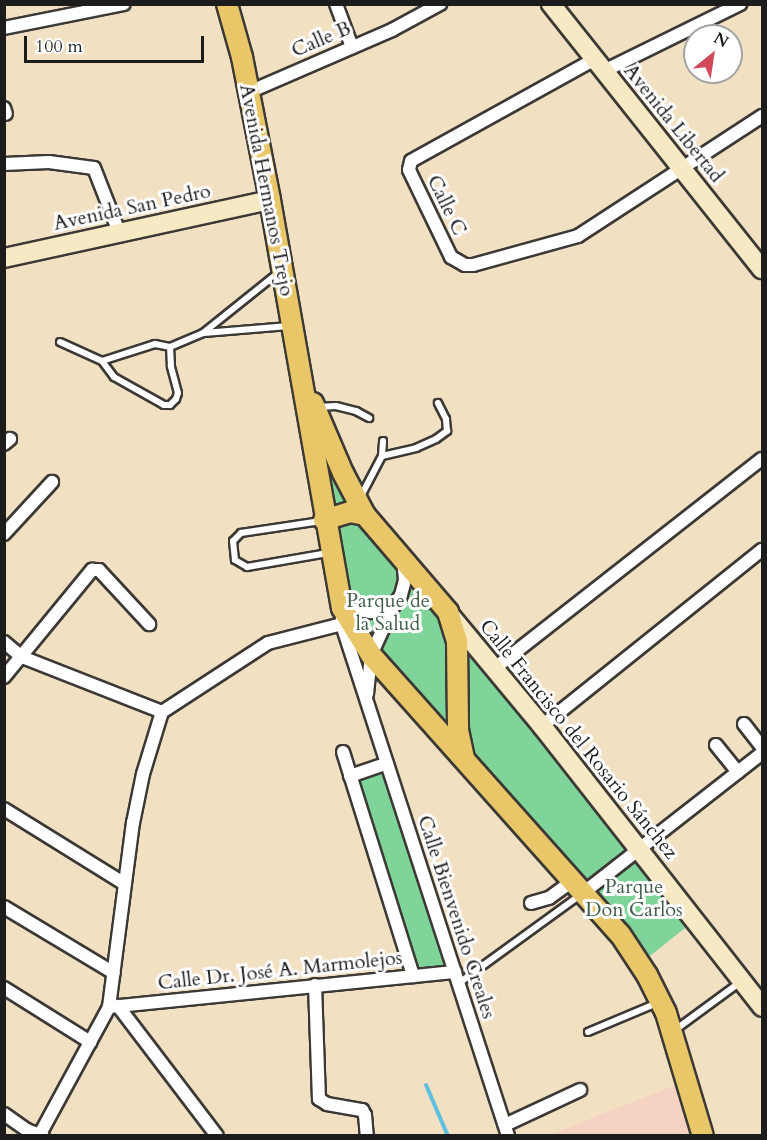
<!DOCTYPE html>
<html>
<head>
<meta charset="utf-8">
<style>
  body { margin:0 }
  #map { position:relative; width:767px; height:1140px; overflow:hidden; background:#f2e0c3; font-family:Cardo,serif }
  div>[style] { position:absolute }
  .built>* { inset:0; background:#f6d2c3 }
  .green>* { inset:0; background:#7fd599; transform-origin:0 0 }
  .stream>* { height:4px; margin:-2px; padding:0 2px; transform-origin:2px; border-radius:2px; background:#5fbfde }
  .roads { filter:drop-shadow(2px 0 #3c3935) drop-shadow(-2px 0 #3c3935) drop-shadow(0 2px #3c3935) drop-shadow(0 -2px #3c3935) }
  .lane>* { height:6px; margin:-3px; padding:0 3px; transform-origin:3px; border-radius:3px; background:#fff }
  .street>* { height:12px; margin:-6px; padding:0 6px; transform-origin:6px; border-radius:6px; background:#fff }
  .secondary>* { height:18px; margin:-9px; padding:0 9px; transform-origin:9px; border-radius:9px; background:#f6e9c3 }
  .primary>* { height:20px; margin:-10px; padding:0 10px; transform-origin:10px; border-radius:10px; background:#e9c769 }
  span { translate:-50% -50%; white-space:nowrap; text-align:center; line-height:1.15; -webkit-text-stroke:6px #fff; paint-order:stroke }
  .street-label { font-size:20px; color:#1c1c1c }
  .park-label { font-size:20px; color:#3f5d48 }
  .frame { position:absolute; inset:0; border:6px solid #1c1c1c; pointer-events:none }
  .north { position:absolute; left:683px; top:24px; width:60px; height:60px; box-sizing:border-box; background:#fff; border:2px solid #a4a4a4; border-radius:50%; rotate:30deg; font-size:16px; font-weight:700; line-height:24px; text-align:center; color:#1c1c1c }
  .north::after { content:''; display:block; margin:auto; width:21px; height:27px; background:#d1495b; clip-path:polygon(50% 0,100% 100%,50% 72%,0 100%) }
  .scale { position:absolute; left:24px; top:36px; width:180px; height:27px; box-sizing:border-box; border:3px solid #1c1c1c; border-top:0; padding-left:8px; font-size:18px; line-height:21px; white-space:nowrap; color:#1c1c1c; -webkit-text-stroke:4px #fff; paint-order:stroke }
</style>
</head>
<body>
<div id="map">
  <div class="built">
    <div style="clip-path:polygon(686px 1081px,703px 1136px,549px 1136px,599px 1115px)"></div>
  </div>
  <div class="green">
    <div style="clip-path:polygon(300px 377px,343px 473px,695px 920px,640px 964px,371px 656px,368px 679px,346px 643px)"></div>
    <div style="left:387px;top:763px;width:220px;height:39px;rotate:72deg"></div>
  </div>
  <div class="stream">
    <div style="left:426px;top:1085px;width:56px;rotate:66.7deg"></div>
  </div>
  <div class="roads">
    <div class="lane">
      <div style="left:204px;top:333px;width:85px;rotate:-4.7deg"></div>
      <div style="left:60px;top:342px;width:46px;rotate:24.3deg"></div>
      <div style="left:102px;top:361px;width:20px;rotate:53deg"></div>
      <div style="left:114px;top:377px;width:57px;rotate:29.2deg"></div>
      <div style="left:164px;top:405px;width:6px"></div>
      <div style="left:170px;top:405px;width:8px;rotate:-45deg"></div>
      <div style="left:176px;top:399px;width:6px;rotate:-72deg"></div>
      <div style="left:178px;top:393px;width:28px;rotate:-105deg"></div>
      <div style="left:171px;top:366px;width:19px;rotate:-93deg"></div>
      <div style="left:102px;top:361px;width:56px;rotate:-17.8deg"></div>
      <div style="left:155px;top:344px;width:15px;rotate:11deg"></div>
      <div style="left:170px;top:347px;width:36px;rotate:-23deg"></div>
      <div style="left:203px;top:333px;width:96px;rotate:-38.7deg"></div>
      <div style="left:318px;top:407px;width:18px;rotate:-3deg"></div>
      <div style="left:336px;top:406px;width:21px;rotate:14deg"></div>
      <div style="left:356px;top:411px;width:15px;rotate:28deg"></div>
      <div style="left:382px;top:456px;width:35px;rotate:-13deg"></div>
      <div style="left:416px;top:448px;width:22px;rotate:-24deg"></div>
      <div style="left:436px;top:439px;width:14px;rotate:-36deg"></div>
      <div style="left:447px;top:431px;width:12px;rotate:-95deg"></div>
      <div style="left:446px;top:419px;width:18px;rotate:-117deg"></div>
      <div style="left:361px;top:496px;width:45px;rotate:-62.3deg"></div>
      <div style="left:382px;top:456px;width:15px;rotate:-86deg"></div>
      <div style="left:321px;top:521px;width:81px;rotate:171.5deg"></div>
      <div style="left:241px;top:533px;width:11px;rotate:135deg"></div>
      <div style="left:233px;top:541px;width:19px;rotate:84deg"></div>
      <div style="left:235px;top:560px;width:14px;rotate:30deg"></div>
      <div style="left:247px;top:567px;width:82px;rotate:-9.8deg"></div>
      <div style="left:459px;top:983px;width:150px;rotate:-36deg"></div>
      <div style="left:675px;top:1030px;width:79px;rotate:-36.3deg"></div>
      <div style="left:588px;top:1032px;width:75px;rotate:-22.8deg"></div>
    </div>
    <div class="street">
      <div style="left:336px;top:4px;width:46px;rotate:69.6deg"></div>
      <div style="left:4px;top:28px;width:122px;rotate:-11.3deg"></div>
      <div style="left:595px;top:59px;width:210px;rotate:151deg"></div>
      <div style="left:411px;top:161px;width:9px;rotate:103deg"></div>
      <div style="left:409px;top:170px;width:97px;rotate:64.2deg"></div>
      <div style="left:451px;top:257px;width:16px;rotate:30deg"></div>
      <div style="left:465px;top:265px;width:8px"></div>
      <div style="left:473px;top:265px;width:109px;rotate:-15.4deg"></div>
      <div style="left:578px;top:236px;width:220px;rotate:-33.1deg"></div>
      <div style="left:604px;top:71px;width:152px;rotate:-26.2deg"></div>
      <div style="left:249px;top:92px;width:156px;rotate:-23.4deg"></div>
      <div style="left:392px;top:30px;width:55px;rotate:-28.4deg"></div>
      <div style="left:4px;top:108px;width:6px;rotate:72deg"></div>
      <div style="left:4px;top:164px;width:45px;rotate:-2.5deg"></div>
      <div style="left:49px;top:162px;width:45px;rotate:7.6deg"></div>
      <div style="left:94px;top:168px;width:69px;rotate:68.7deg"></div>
      <div style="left:4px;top:444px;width:8px;rotate:-40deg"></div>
      <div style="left:4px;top:534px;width:71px;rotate:-47.3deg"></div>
      <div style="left:403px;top:560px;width:20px;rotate:84deg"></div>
      <div style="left:405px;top:580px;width:16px;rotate:105deg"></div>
      <div style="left:401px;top:595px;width:14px;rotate:124deg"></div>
      <div style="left:393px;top:607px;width:23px;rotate:167deg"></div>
      <div style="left:371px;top:612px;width:29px;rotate:-172deg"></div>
      <div style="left:342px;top:608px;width:17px;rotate:90deg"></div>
      <div style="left:342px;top:625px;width:537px;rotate:72deg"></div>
      <div style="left:4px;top:642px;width:23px;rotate:40deg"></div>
      <div style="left:22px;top:657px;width:150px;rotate:21.4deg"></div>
      <div style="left:495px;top:668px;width:339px;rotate:-38.1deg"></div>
      <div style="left:4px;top:677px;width:139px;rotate:-50.6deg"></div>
      <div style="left:92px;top:570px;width:7px"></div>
      <div style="left:99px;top:570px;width:74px;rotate:47.2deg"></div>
      <div style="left:367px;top:694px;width:39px;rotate:-84deg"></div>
      <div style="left:371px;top:655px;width:53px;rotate:-65.4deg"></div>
      <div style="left:744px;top:724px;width:29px;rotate:52deg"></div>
      <div style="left:542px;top:726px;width:282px;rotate:-38.7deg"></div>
      <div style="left:716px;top:745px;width:35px;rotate:51deg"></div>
      <div style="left:343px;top:752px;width:235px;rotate:72.6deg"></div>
      <div style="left:350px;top:776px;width:39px;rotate:-19deg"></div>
      <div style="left:4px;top:809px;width:142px;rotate:31.8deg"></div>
      <div style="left:583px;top:893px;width:227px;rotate:-38deg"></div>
      <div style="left:531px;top:903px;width:19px;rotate:-16deg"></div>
      <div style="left:549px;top:898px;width:29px;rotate:-36deg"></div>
      <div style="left:4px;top:907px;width:128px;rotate:31deg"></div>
      <div style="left:315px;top:985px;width:114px;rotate:88deg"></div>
      <div style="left:319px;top:1099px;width:9px;rotate:32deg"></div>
      <div style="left:327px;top:1104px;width:36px;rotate:10deg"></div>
      <div style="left:362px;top:1110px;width:6px;rotate:59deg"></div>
      <div style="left:365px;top:1115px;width:21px;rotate:85deg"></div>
      <div style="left:4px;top:988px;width:102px;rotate:32.1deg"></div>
      <div style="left:118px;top:1006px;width:163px;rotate:52.7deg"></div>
      <div style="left:109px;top:1007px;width:348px;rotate:-5.8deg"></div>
      <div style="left:4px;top:1114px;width:28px;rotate:35deg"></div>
      <div style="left:27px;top:1130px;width:17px;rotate:21deg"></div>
      <div style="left:505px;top:1125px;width:83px;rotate:-25deg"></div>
      <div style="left:39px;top:1136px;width:147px;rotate:-61.5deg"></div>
      <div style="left:109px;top:1007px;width:186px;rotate:-82.6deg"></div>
      <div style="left:133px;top:823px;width:50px;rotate:-78.5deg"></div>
      <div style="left:143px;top:774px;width:65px;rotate:-73deg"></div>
      <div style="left:162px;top:712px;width:126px;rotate:-33.1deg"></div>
      <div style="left:268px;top:643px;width:85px;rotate:-14.4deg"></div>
    </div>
    <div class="secondary">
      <div style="left:551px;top:4px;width:339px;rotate:51.5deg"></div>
      <div style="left:4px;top:258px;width:272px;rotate:-12.3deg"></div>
      <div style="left:449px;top:614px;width:146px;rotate:50.3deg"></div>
      <div style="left:542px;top:726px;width:357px;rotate:51.9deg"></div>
    </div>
    <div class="primary">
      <div style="left:227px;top:4px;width:55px;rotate:74.2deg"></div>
      <div style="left:242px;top:57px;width:146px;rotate:78.9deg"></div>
      <div style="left:270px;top:200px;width:414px;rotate:80deg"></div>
      <div style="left:342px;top:608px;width:55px;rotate:58.3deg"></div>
      <div style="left:371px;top:655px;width:374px;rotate:48.3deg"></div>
      <div style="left:620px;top:934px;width:49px;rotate:56.6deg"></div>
      <div style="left:647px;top:975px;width:42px;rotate:63.4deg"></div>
      <div style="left:666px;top:1013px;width:128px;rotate:73.3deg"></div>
      <div style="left:313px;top:403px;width:76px;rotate:66.8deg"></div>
      <div style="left:343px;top:473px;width:47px;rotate:62.4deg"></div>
      <div style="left:365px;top:515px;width:128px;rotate:49.4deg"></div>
      <div style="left:448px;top:612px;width:31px;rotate:73deg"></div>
      <div style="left:457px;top:642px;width:88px;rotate:89.3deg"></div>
      <div style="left:458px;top:730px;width:30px;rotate:78deg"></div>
      <div style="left:324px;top:520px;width:27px;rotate:-17deg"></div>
      <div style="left:350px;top:512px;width:15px;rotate:11deg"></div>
    </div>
  </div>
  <div class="street-label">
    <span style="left:321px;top:39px;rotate:-23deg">Calle B</span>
    <span style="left:674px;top:123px;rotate:51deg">Avenida Libertad</span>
    <span style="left:267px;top:190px;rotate:79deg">Avenida Hermanos Trejo</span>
    <span style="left:447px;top:205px;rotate:64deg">Calle C</span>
    <span style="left:132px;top:207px;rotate:-12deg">Avenida San Pedro</span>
    <span style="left:579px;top:739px;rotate:51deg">Calle Francisco del Rosario Sánchez</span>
    <span style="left:457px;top:917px;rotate:72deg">Calle Bienvenido Creales</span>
    <span style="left:280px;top:970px;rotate:-6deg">Calle Dr. José A. Marmolejos</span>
  </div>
  <div class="park-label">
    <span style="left:388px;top:612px">Parque de<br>la Salud</span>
    <span style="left:634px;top:898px">Parque<br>Don Carlos</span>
  </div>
  <div class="frame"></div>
  <div class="north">N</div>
  <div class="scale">100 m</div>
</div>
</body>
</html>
